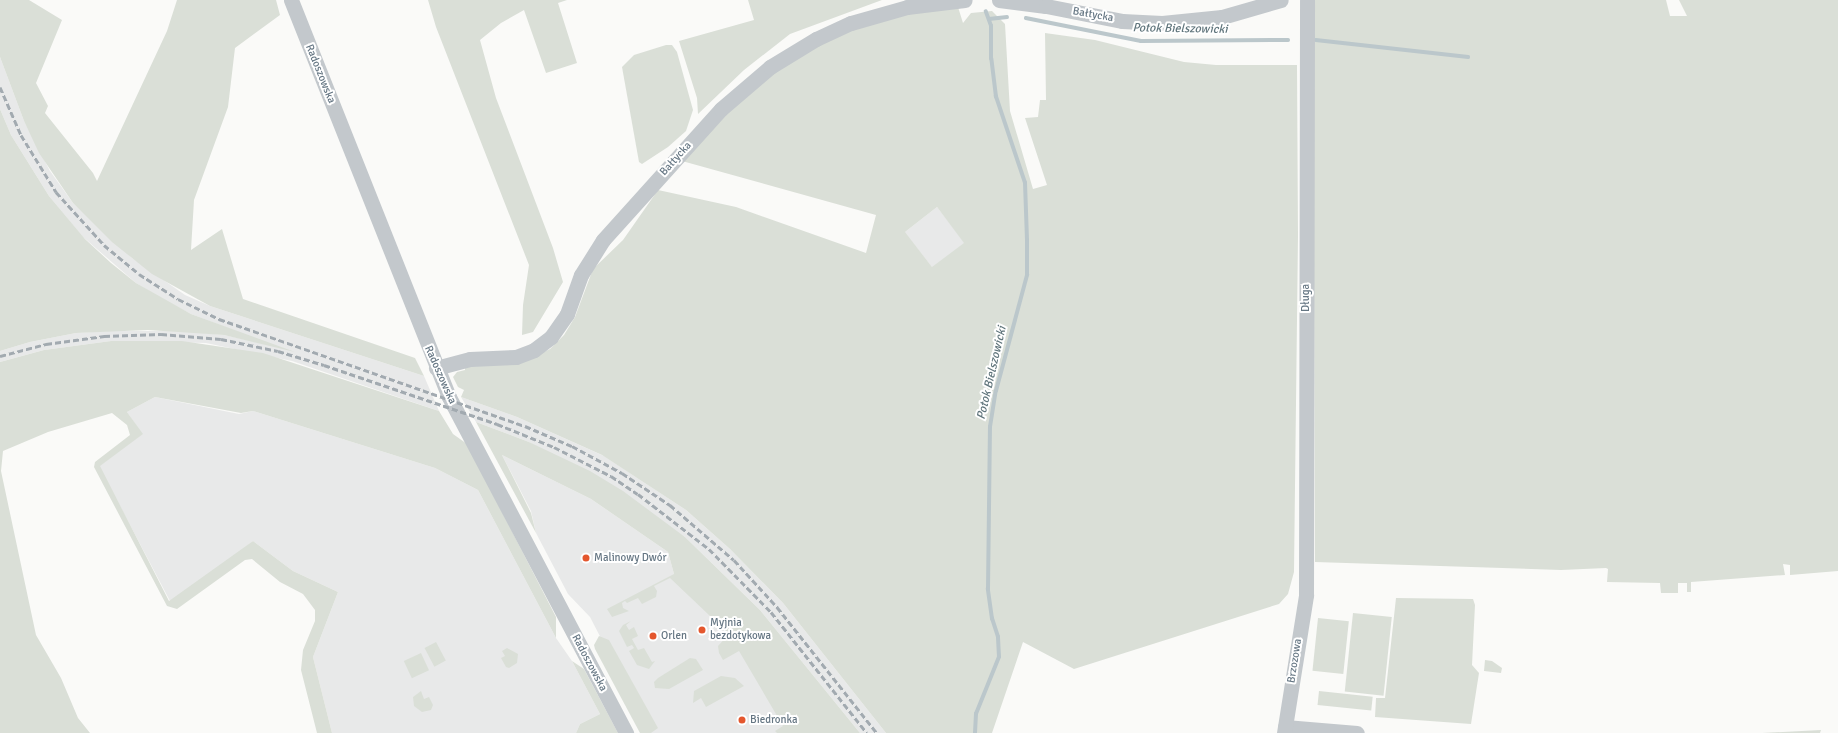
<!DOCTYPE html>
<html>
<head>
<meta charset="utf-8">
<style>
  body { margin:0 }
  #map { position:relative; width:1838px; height:733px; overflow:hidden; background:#fafaf8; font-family:Signika,sans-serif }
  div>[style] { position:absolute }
  .built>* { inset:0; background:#e8e9e9; transform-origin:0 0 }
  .green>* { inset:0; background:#dadfd7; transform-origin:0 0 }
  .stream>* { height:3.5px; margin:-1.75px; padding:0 1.75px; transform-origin:1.75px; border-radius:1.75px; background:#bbc7cb }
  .minor>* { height:15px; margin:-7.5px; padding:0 7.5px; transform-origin:7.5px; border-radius:7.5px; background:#c3c8cc }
  .rail>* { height:3px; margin-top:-1.5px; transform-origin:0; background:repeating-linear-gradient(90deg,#a2aab0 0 6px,transparent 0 9px) }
  .dots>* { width:11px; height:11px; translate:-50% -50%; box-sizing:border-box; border:2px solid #fff; border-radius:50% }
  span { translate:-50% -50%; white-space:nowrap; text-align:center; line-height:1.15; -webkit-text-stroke:4px #fff; paint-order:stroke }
  .street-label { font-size:11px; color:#657683 }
  .poi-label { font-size:11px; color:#657683 }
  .left { translate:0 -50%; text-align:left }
  .water-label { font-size:12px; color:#60757c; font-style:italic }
</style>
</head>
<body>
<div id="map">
  <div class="built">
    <div style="clip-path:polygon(0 57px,24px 121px,50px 171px,73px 203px,132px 258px,185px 295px,210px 306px,424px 376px,439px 411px,292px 361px,206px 343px,111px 341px,44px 350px,0 362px,0 351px,30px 342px,76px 333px,108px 331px,184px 331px,224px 335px,278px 347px,191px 314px,164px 300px,136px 283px,83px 237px,49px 196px,11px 135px,0 109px)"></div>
    <div style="left:937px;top:207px;width:46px;height:41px;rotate:52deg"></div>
    <div style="clip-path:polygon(155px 397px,239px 414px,253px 411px,435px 468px,478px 490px,556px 638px,572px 661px,600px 714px,580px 724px,576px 733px,332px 733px,313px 657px,338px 592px,293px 571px,253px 541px,217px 570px,170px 601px,99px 466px,142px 434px,127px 412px)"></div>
    <div style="clip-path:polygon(461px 397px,517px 417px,604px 456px,686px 510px,730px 549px,783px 603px,886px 733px,860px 733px,760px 610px,685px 537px,529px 442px,476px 422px)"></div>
    <div style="clip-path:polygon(502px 455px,591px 499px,668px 552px,674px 574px,831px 733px,650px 733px,590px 617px,568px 594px,536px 533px,531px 511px)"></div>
  </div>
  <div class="green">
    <div style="clip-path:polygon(0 0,29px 0,62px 20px,36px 83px,48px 106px,45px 113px,93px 173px,97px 181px,167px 31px,177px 0,276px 0,280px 15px,235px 48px,228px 107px,194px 200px,191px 250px,222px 229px,243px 299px,415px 358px,424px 376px,210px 306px,152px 274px,112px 242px,73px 203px,39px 153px,24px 121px,0 57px)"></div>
    <div style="clip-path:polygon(428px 0,567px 0,558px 3px,577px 63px,546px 73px,524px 10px,501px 23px,480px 40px,496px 98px,553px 248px,563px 282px,533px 332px,522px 335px,523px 305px,529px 265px,436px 27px)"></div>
    <div style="clip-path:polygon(748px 0,882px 0,790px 34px,744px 70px,698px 114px,697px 98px,679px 41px,754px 20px)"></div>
    <div style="clip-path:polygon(1313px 0,1666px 0,1670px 16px,1687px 16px,1679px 0,1838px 0,1838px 571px,1790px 575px,1790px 565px,1783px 564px,1785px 575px,1691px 582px,1691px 592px,1687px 592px,1687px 583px,1678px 583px,1678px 593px,1661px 593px,1660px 583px,1607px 582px,1608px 569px,1606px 568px,1561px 570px,1315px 562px)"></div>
    <div style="clip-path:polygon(evenodd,958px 7px,963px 23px,971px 13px,992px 11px,1005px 24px,1010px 111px,1033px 189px,1047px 185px,1025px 118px,1038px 117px,1040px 100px,1046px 100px,1045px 33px,1095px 40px,1184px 62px,1216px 65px,1297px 65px,1298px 236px,1294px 572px,1288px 594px,1279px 604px,1074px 669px,1023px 642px,992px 733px,886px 733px,783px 603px,730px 549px,686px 510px,602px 455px,517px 417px,461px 397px,464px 390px,458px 387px,453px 377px,457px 372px,465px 370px,465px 366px,519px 364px,550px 349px,564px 335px,575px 317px,593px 269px,623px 240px,658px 190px,736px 207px,866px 253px,876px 215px,682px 161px,756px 84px,791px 59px,847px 31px,916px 12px,958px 7px,937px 207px,964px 243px,932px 267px,905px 232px,937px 207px)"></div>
    <div style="clip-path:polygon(666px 45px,672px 45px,677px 52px,693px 110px,686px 131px,668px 147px,642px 164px,639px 162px,622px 67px,634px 55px)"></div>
    <div style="clip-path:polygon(0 109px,11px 135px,49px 196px,85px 239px,111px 263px,136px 283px,191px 314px,295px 352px,224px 335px,148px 330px,76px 333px,30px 342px,0 351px)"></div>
    <div style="clip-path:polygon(111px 341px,182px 341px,263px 353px,439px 411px,453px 434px,467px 444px,556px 617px,556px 638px,478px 490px,435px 468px,253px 411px,241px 413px,155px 397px,127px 412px,143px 434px,100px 466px,169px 601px,253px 541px,293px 571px,338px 592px,313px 657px,332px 733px,317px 733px,301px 670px,303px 650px,315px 621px,315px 610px,303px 594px,280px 582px,252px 559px,245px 560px,177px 609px,167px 606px,94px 467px,95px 462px,130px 435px,127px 425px,112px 413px,48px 432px,3px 451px,1px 471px,36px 635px,61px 678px,78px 718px,90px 733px,0 733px,0 362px,44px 350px)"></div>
    <div style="clip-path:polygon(476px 422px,529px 442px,590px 471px,623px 491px,685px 537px,760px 610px,860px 733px,777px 733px,775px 731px,783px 726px,739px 651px,723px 660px,719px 653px,718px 646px,729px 634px,670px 578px,654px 586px,657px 591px,656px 597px,642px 604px,638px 598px,627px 603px,625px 601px,622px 603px,623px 608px,629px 611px,612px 617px,607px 609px,674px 574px,668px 552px,591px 499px,502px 455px,531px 513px,536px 533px)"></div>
    <div style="clip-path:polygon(1396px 598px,1473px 599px,1475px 605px,1472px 665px,1479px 673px,1471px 724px,1375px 717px,1376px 698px,1385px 698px)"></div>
    <div style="left:1353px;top:613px;width:39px;height:79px;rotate:6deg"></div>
    <div style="left:1318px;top:618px;width:31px;height:53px;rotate:6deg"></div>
    <div style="clip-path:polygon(631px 621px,626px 625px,629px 630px,634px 627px,638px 636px,632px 639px,638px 650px,644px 648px,652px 662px,655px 661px,649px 669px,637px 665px,629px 651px,634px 648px,632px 645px,627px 647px,619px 631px,623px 625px)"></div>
    <div style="clip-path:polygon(599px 636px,609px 640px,658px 728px,651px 733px,640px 733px,595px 649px,594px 645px)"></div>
    <div style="left:436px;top:642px;width:21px;height:13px;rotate:62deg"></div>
    <div style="clip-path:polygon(507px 648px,518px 654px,517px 663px,509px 668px,506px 667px,501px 658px,505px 656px,502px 651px)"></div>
    <div style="left:421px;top:653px;width:19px;height:19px;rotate:65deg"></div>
    <div style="clip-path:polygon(690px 658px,696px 659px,703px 670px,669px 689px,655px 688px,654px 682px,658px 678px)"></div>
    <div style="clip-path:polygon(1485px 660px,1492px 661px,1502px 668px,1501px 673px,1484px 671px)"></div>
    <div style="clip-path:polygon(572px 661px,584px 669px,618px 733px,576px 733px,580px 724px,600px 714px)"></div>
    <div style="clip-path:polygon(721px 676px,735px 678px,744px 686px,706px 707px,701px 698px,693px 703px,694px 691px)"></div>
    <div style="clip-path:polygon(421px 691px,424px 699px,429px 697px,433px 705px,431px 710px,422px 712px,414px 706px,413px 697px)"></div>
    <div style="left:1319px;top:691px;width:54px;height:14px;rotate:6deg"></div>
    <div style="clip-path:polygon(1821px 730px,1820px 733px,1761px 733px,1762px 733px)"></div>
  </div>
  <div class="stream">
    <div style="left:1026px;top:18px;width:117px;rotate:11.3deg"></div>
    <div style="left:1141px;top:41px;width:147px;rotate:-0.4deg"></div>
    <div style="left:989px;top:19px;width:18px;rotate:-6deg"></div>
    <div style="left:1316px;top:40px;width:153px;rotate:6.4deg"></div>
    <div style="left:975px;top:733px;width:19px;rotate:-87deg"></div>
    <div style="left:976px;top:714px;width:61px;rotate:-68deg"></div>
    <div style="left:999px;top:657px;width:20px;rotate:-93deg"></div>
    <div style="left:998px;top:637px;width:19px;rotate:-108deg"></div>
    <div style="left:992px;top:619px;width:30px;rotate:-98deg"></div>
    <div style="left:988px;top:589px;width:162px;rotate:-89.3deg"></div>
    <div style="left:990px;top:427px;width:36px;rotate:-81deg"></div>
    <div style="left:996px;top:391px;width:120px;rotate:-75deg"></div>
    <div style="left:1027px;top:275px;width:35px;rotate:-90deg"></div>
    <div style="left:1027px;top:240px;width:57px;rotate:-92deg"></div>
    <div style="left:1025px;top:183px;width:91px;rotate:-108.6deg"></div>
    <div style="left:996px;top:97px;width:38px;rotate:-97deg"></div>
    <div style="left:991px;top:59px;width:33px;rotate:-90deg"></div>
    <div style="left:991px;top:26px;width:15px;rotate:-110deg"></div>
  </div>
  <div class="minor">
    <div style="left:291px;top:0;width:427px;rotate:68.3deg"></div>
    <div style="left:449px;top:397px;width:380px;rotate:62.2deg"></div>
    <div style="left:999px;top:0;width:47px;rotate:7.3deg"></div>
    <div style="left:1046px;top:6px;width:77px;rotate:11.2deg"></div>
    <div style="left:1122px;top:21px;width:40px;rotate:2.9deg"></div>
    <div style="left:1162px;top:23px;width:60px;rotate:-5.7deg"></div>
    <div style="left:1222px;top:17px;width:61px;rotate:-16.1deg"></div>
    <div style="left:436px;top:368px;width:35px;rotate:-15deg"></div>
    <div style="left:470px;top:359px;width:46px;rotate:-2.5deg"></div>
    <div style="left:516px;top:357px;width:19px;rotate:-21deg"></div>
    <div style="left:534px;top:350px;width:21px;rotate:-37deg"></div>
    <div style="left:551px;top:337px;width:28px;rotate:-55deg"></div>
    <div style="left:567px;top:314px;width:41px;rotate:-70.3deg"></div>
    <div style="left:581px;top:275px;width:41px;rotate:-57.8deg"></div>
    <div style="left:603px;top:240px;width:176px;rotate:-48deg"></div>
    <div style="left:721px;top:109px;width:65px;rotate:-40.6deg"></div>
    <div style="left:770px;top:67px;width:54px;rotate:-31.3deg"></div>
    <div style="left:816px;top:39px;width:38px;rotate:-25deg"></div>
    <div style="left:851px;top:23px;width:58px;rotate:-15.9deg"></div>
    <div style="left:907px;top:7px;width:58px;rotate:-6.9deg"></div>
    <div style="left:1285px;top:727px;width:72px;rotate:4.8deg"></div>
    <div style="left:1284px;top:733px;width:140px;rotate:-80.9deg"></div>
    <div style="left:1306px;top:595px;width:595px;rotate:-89.9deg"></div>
  </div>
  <div class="rail">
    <div style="left:0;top:87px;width:52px;rotate:66.4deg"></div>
    <div style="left:21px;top:135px;width:67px;rotate:58.4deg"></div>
    <div style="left:56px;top:192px;width:72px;rotate:47.8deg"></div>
    <div style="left:104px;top:245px;width:45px;rotate:39.6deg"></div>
    <div style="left:139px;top:274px;width:46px;rotate:32.7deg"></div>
    <div style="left:178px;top:299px;width:46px;rotate:26deg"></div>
    <div style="left:219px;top:319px;width:324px;rotate:19.3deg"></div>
    <div style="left:525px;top:426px;width:51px;rotate:23.1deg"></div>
    <div style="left:572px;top:446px;width:57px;rotate:28.4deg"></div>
    <div style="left:622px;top:473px;width:58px;rotate:33.7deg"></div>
    <div style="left:670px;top:505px;width:84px;rotate:40.7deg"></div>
    <div style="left:734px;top:560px;width:64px;rotate:47.5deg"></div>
    <div style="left:777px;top:607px;width:161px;rotate:51.6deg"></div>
    <div style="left:0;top:356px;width:48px;rotate:-14.6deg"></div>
    <div style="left:46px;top:344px;width:59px;rotate:-7.9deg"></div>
    <div style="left:104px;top:336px;width:57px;rotate:-2deg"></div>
    <div style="left:161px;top:334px;width:60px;rotate:4.8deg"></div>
    <div style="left:221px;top:339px;width:58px;rotate:11.9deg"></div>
    <div style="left:278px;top:351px;width:48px;rotate:16.9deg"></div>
    <div style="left:324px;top:365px;width:183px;rotate:18.8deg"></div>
    <div style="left:497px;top:424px;width:61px;rotate:22deg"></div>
    <div style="left:554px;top:447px;width:64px;rotate:27deg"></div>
    <div style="left:611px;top:476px;width:32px;rotate:34deg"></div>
    <div style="left:638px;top:494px;width:90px;rotate:37.8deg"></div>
    <div style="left:709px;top:549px;width:88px;rotate:45.5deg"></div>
    <div style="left:771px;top:612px;width:154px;rotate:51.6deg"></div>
  </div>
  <div class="dots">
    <div style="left:586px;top:558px;background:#e4572e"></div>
    <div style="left:702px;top:630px;background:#e4572e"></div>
    <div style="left:653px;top:636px;background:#e4572e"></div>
    <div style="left:742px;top:720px;background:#e4572e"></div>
  </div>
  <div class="street-label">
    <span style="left:1093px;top:15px;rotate:10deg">Bałtycka</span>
    <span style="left:320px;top:74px;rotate:68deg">Radoszowska</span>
    <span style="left:676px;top:159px;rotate:-48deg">Bałtycka</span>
    <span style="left:1306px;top:298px;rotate:-90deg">Długa</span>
    <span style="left:440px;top:375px;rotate:66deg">Radoszowska</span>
    <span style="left:1295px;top:661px;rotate:-81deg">Brzozowa</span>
    <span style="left:589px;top:663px;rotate:62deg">Radoszowska</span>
  </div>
  <div class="poi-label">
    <span class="left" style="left:594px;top:558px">Malinowy Dwór</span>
    <span class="left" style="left:710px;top:630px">Myjnia<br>bezdotykowa</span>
    <span class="left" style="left:661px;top:636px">Orlen</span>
    <span class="left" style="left:750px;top:720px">Biedronka</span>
  </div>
  <div class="water-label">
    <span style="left:1180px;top:29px;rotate:1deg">Potok Bielszowicki</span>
    <span style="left:992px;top:373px;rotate:-77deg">Potok Bielszowicki</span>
  </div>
</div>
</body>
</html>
